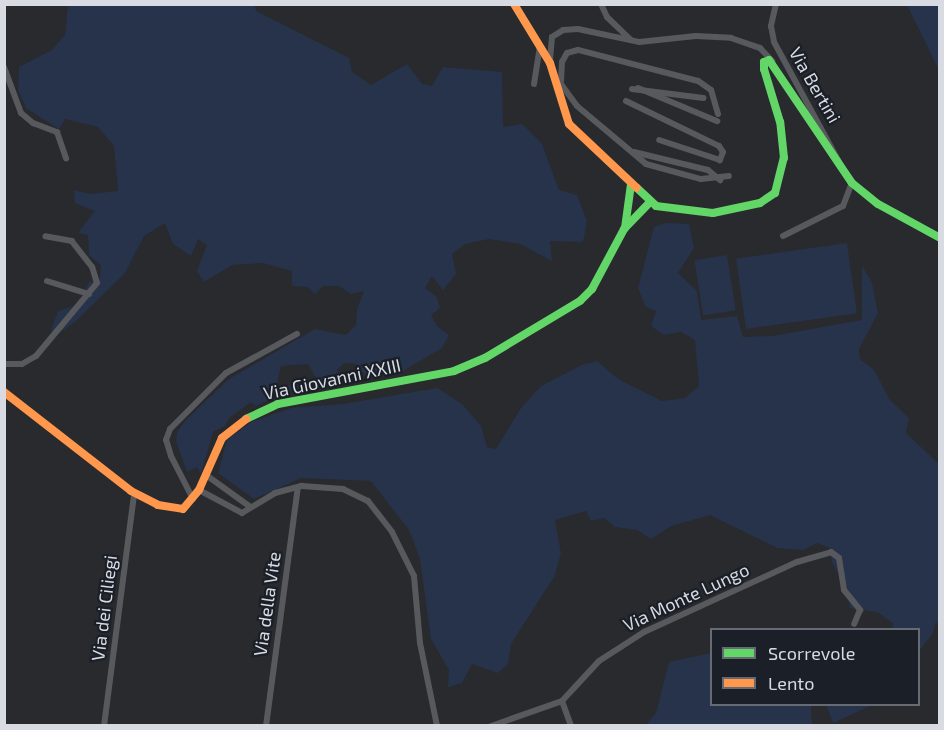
<!DOCTYPE html>
<html>
<head>
<meta charset="utf-8">
<style>
  body { margin:0 }
  #map { position:relative; width:944px; height:730px; overflow:hidden; background:#282a2e; font-family:"Exo 2",sans-serif }
  div>[style] { position:absolute }
  .green>* { inset:0; background:#26334b; transform-origin:0 0 }
  .street>* { height:6px; margin:-3px; padding:0 3px; transform-origin:3px; border-radius:3px; background:#57595d }
  .fast>* { height:8px; margin:-4px; padding:0 4px; transform-origin:4px; border-radius:4px; background:#63d668 }
  .slow>* { height:8px; margin:-4px; padding:0 4px; transform-origin:4px; border-radius:4px; background:#ff974d }
  span { translate:-50% -50%; white-space:nowrap; text-align:center; line-height:1.15; -webkit-text-stroke:4.5px #1a1f28; paint-order:stroke }
  .street-label { font-size:18px; color:#d8dbe1 }
  .frame { position:absolute; inset:0; border:6px solid #d8dbe1; pointer-events:none }
  .legend { position:absolute; left:710px; top:628px; width:210px; height:78px; box-sizing:border-box; background:#1a1f28; border:2px solid #666a72; margin:0; padding:8px 10px; list-style:none; font-size:18px; color:#d8dbe1 }
  .legend li { display:flex; align-items:center; gap:12px; height:30px }
  .legend b { width:30px; border:2px solid #666a72 }
</style>
</head>
<body>
<div id="map">
  <div class="green">
    <div style="clip-path:polygon(68px 5px,255px 5px,256px 11px,349px 58px,352px 72px,371px 85px,407px 64px,422px 84px,432px 86px,443px 67px,502px 72px,503px 127px,522px 124px,542px 144px,559px 190px,577px 195px,587px 221px,583px 242px,550px 241px,552px 261px,520px 244px,489px 239px,465px 244px,452px 254px,456px 274px,443px 290px,432px 276px,425px 288px,437px 297px,440px 308px,431px 315px,437px 326px,449px 335px,442px 348px,403px 371px,366px 377px,357px 364px,344px 363px,337px 370px,341px 378px,289px 391px,287px 386px,316px 378px,308px 364px,281px 366px,274px 397px,256px 406px,251px 402px,229px 418px,226px 425px,213px 432px,201px 474px,197px 467px,187px 472px,176px 441px,177px 432px,186px 420px,229px 379px,315px 329px,346px 335px,356px 325px,357px 309px,364px 291px,351px 294px,339px 286px,323px 286px,315px 294px,308px 287px,292px 286px,292px 271px,263px 263px,232px 265px,204px 282px,197px 271px,207px 245px,198px 239px,191px 256px,173px 244px,165px 223px,144px 236px,125px 273px,76px 321px,61px 332px,51px 330px,58px 311px,80px 304px,89px 282px,100px 279px,101px 265px,89px 255px,88px 235px,78px 233px,95px 211px,75px 203px,74px 190px,90px 194px,118px 191px,114px 146px,98px 127px,65px 119px,59px 129px,26px 108px,18px 90px,19px 67px,52px 50px,65px 35px)"></div>
    <div style="clip-path:polygon(907px 5px,939px 5px,939px 76px,938px 68px)"></div>
    <div style="clip-path:polygon(666px 223px,689px 224px,694px 248px,678px 273px,697px 291px,701px 320px,737px 316px,743px 337px,772px 336px,862px 320px,862px 265px,872px 283px,878px 313px,859px 349px,860px 359px,874px 370px,890px 400px,909px 418px,906px 433px,939px 464px,939px 626px,936px 621px,933px 633px,919px 651px,918px 630px,893px 629px,893px 623px,877px 612px,850px 608px,847px 587px,832px 563px,830px 548px,817px 543px,804px 550px,777px 548px,710px 515px,671px 526px,651px 539px,637px 530px,615px 527px,604px 518px,591px 521px,586px 511px,555px 520px,561px 553px,554px 577px,511px 644px,508px 664px,498px 673px,472px 664px,462px 683px,448px 687px,449px 670px,431px 639px,420px 559px,409px 530px,371px 481px,301px 478px,254px 499px,218px 473px,227px 440px,251px 422px,291px 408px,343px 404px,437px 388px,462px 404px,481px 426px,487px 447px,496px 449px,521px 408px,541px 386px,582px 365px,597px 361px,618px 379px,662px 401px,685px 398px,699px 386px,695px 340px,681px 332px,664px 335px,651px 326px,656px 311px,646px 307px,638px 288px,654px 227px)"></div>
    <div style="left:847px;top:243px;width:71px;height:112px;rotate:82deg"></div>
    <div style="left:727px;top:255px;width:56px;height:33px;rotate:81deg"></div>
    <div style="clip-path:polygon(711px 653px,712px 704px,811px 705px,812px 725px,646px 725px,656px 713px,669px 662px)"></div>
    <div style="clip-path:polygon(826px 705px,872px 705px,833px 723px)"></div>
  </div>
  <div class="street">
    <div style="left:601px;top:4px;width:14px;rotate:65deg"></div>
    <div style="left:607px;top:17px;width:33px;rotate:44deg"></div>
    <div style="left:776px;top:4px;width:23px;rotate:103deg"></div>
    <div style="left:771px;top:26px;width:16px;rotate:79deg"></div>
    <div style="left:774px;top:42px;width:145px;rotate:61.5deg"></div>
    <div style="left:550px;top:60px;width:23px;rotate:-85deg"></div>
    <div style="left:552px;top:37px;width:13px;rotate:-32deg"></div>
    <div style="left:563px;top:30px;width:15px;rotate:-4deg"></div>
    <div style="left:578px;top:29px;width:62px;rotate:12deg"></div>
    <div style="left:639px;top:42px;width:57px;rotate:-6deg"></div>
    <div style="left:696px;top:36px;width:35px;rotate:3deg"></div>
    <div style="left:731px;top:38px;width:31px;rotate:19deg"></div>
    <div style="left:760px;top:48px;width:18px;rotate:47deg"></div>
    <div style="left:4px;top:67px;width:49px;rotate:69.7deg"></div>
    <div style="left:21px;top:113px;width:16px;rotate:40deg"></div>
    <div style="left:33px;top:123px;width:26px;rotate:21deg"></div>
    <div style="left:57px;top:132px;width:28px;rotate:71deg"></div>
    <div style="left:534px;top:84px;width:38px;rotate:-81deg"></div>
    <div style="left:638px;top:88px;width:86px;rotate:22.7deg"></div>
    <div style="left:632px;top:89px;width:72px;rotate:7.2deg"></div>
    <div style="left:626px;top:101px;width:103px;rotate:25.8deg"></div>
    <div style="left:719px;top:146px;width:7px;rotate:56deg"></div>
    <div style="left:723px;top:152px;width:9px;rotate:111deg"></div>
    <div style="left:720px;top:160px;width:64px;rotate:-161.8deg"></div>
    <div style="left:718px;top:114px;width:25px;rotate:-106deg"></div>
    <div style="left:711px;top:90px;width:16px;rotate:-145deg"></div>
    <div style="left:698px;top:81px;width:124px;rotate:-165.5deg"></div>
    <div style="left:578px;top:50px;width:11px;rotate:165deg"></div>
    <div style="left:567px;top:53px;width:10px;rotate:119deg"></div>
    <div style="left:562px;top:62px;width:22px;rotate:93deg"></div>
    <div style="left:561px;top:84px;width:27px;rotate:54deg"></div>
    <div style="left:577px;top:106px;width:90px;rotate:40deg"></div>
    <div style="left:646px;top:164px;width:57px;rotate:15.3deg"></div>
    <div style="left:701px;top:179px;width:28px;rotate:-6deg"></div>
    <div style="left:634px;top:152px;width:76px;rotate:13.7deg"></div>
    <div style="left:708px;top:170px;width:16px;rotate:40deg"></div>
    <div style="left:783px;top:236px;width:67px;rotate:-26.6deg"></div>
    <div style="left:843px;top:206px;width:25px;rotate:-69deg"></div>
    <div style="left:47px;top:281px;width:44px;rotate:17.2deg"></div>
    <div style="left:4px;top:364px;width:18px"></div>
    <div style="left:22px;top:364px;width:16px;rotate:-30deg"></div>
    <div style="left:36px;top:356px;width:95px;rotate:-50.1deg"></div>
    <div style="left:97px;top:283px;width:17px;rotate:-107deg"></div>
    <div style="left:92px;top:267px;width:33px;rotate:-128deg"></div>
    <div style="left:72px;top:241px;width:27px;rotate:-170deg"></div>
    <div style="left:206px;top:475px;width:53px;rotate:35.8deg"></div>
    <div style="left:199px;top:490px;width:49px;rotate:28.1deg"></div>
    <div style="left:242px;top:513px;width:39px;rotate:-31deg"></div>
    <div style="left:275px;top:493px;width:28px;rotate:-15deg"></div>
    <div style="left:302px;top:486px;width:41px;rotate:4.2deg"></div>
    <div style="left:343px;top:489px;width:28px;rotate:26deg"></div>
    <div style="left:368px;top:501px;width:39px;rotate:52deg"></div>
    <div style="left:392px;top:532px;width:49px;rotate:63.4deg"></div>
    <div style="left:414px;top:576px;width:67px;rotate:84.9deg"></div>
    <div style="left:420px;top:643px;width:85px;rotate:78.4deg"></div>
    <div style="left:193px;top:499px;width:48px;rotate:-117.1deg"></div>
    <div style="left:171px;top:456px;width:17px;rotate:-107deg"></div>
    <div style="left:166px;top:440px;width:12px;rotate:-70deg"></div>
    <div style="left:170px;top:429px;width:79px;rotate:-45deg"></div>
    <div style="left:226px;top:373px;width:81px;rotate:-28.8deg"></div>
    <div style="left:562px;top:701px;width:27px;rotate:70deg"></div>
    <div style="left:104px;top:726px;width:234px;rotate:-82.6deg"></div>
    <div style="left:266px;top:726px;width:241px;rotate:-82.4deg"></div>
    <div style="left:491px;top:726px;width:75px;rotate:-19.4deg"></div>
    <div style="left:562px;top:701px;width:54px;rotate:-47.2deg"></div>
    <div style="left:599px;top:661px;width:54px;rotate:-32.8deg"></div>
    <div style="left:644px;top:632px;width:168px;rotate:-24.6deg"></div>
    <div style="left:797px;top:562px;width:35px;rotate:-16deg"></div>
    <div style="left:831px;top:552px;width:10px;rotate:37deg"></div>
    <div style="left:839px;top:558px;width:32px;rotate:81deg"></div>
    <div style="left:844px;top:590px;width:26px;rotate:51deg"></div>
    <div style="left:860px;top:610px;width:15px;rotate:113deg"></div>
  </div>
  <div class="fast">
    <div style="left:637px;top:188px;width:26px;rotate:43deg"></div>
    <div style="left:656px;top:206px;width:57px;rotate:7deg"></div>
    <div style="left:713px;top:213px;width:48px;rotate:-12deg"></div>
    <div style="left:760px;top:203px;width:18px;rotate:-34deg"></div>
    <div style="left:775px;top:193px;width:36px;rotate:-76deg"></div>
    <div style="left:784px;top:158px;width:36px;rotate:-96deg"></div>
    <div style="left:780px;top:122px;width:55px;rotate:-106.8deg"></div>
    <div style="left:764px;top:69px;width:7px;rotate:-90deg"></div>
    <div style="left:764px;top:62px;width:5px;rotate:-22deg"></div>
    <div style="left:769px;top:60px;width:148px;rotate:56deg"></div>
    <div style="left:852px;top:183px;width:33px;rotate:39deg"></div>
    <div style="left:878px;top:204px;width:71px;rotate:28.7deg"></div>
    <div style="left:625px;top:228px;width:44px;rotate:-82.2deg"></div>
    <div style="left:246px;top:419px;width:35px;rotate:-25deg"></div>
    <div style="left:278px;top:404px;width:179px;rotate:-10.6deg"></div>
    <div style="left:454px;top:371px;width:34px;rotate:-23deg"></div>
    <div style="left:485px;top:358px;width:111px;rotate:-31deg"></div>
    <div style="left:580px;top:301px;width:17px;rotate:-45deg"></div>
    <div style="left:592px;top:289px;width:68px;rotate:-61.9deg"></div>
    <div style="left:624px;top:229px;width:37px;rotate:-46deg"></div>
  </div>
  <div class="slow">
    <div style="left:514px;top:4px;width:69px;rotate:58.6deg"></div>
    <div style="left:550px;top:63px;width:64px;rotate:72.7deg"></div>
    <div style="left:569px;top:124px;width:93px;rotate:43.3deg"></div>
    <div style="left:4px;top:392px;width:161px;rotate:37.9deg"></div>
    <div style="left:131px;top:491px;width:30px;rotate:27deg"></div>
    <div style="left:158px;top:505px;width:25px;rotate:9deg"></div>
    <div style="left:183px;top:509px;width:25px;rotate:-50deg"></div>
    <div style="left:199px;top:490px;width:57px;rotate:-66.1deg"></div>
    <div style="left:222px;top:438px;width:31px;rotate:-38deg"></div>
  </div>
  <div class="street-label">
    <span style="left:815px;top:85px;rotate:60deg">Via Bertini</span>
    <span style="left:332px;top:379px;rotate:-12deg">Via Giovanni XXIII</span>
    <span style="left:686px;top:597px;rotate:-25deg">Via Monte Lungo</span>
    <span style="left:267px;top:604px;rotate:-82deg">Via della Vite</span>
    <span style="left:104px;top:608px;rotate:-83deg">Via dei Ciliegi</span>
  </div>
  <div class="frame"></div>
  <ul class="legend">
  <li><b style="height:8px;background:#63d668"></b>Scorrevole</li>
  <li><b style="height:8px;background:#ff974d"></b>Lento</li>
  </ul>
</div>
</body>
</html>
